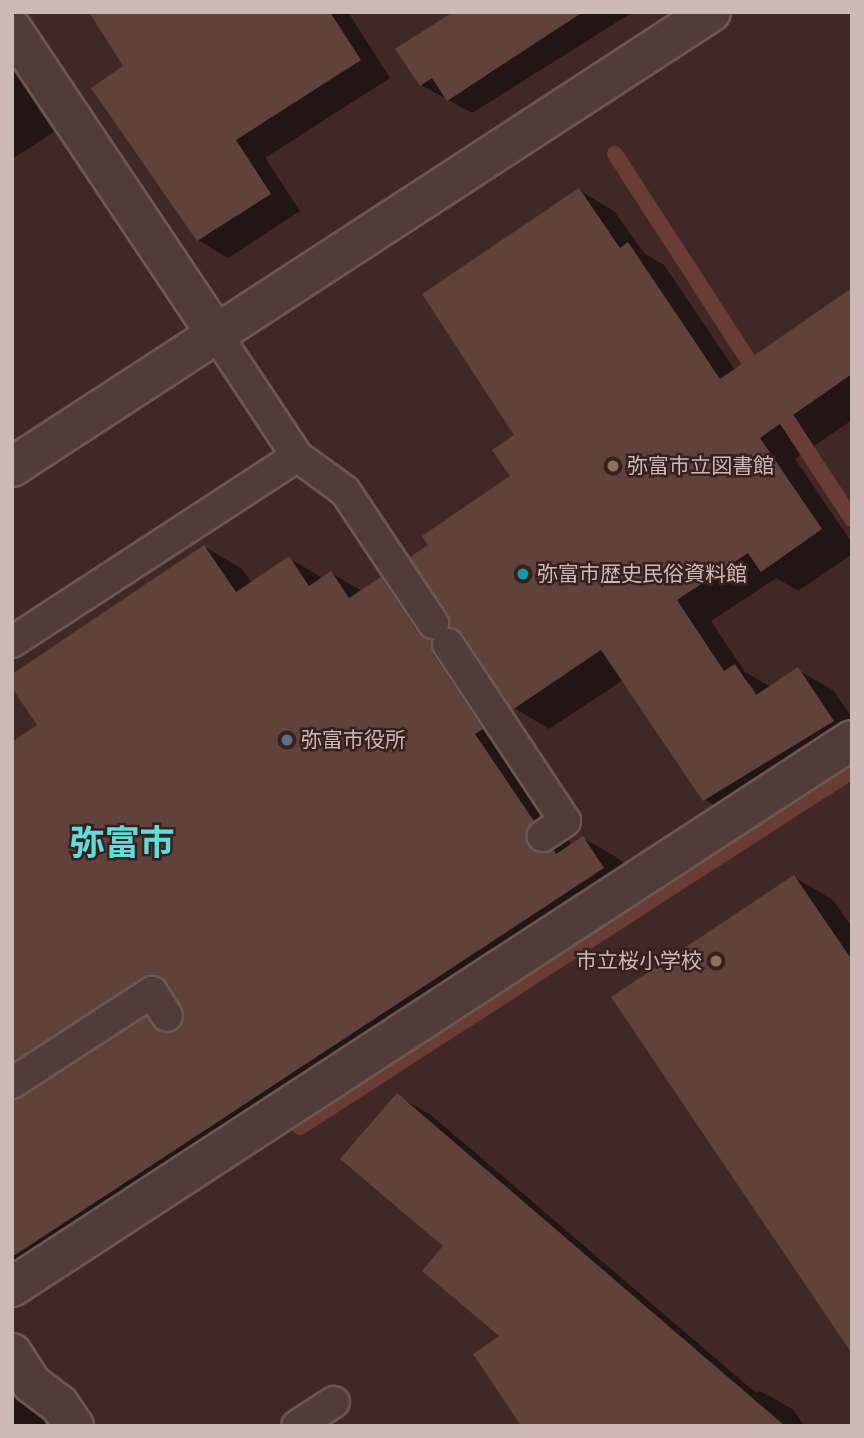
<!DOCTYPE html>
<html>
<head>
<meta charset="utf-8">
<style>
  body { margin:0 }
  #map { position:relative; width:864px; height:1438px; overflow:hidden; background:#422824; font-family:"Source Sans 3","Noto Sans JP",sans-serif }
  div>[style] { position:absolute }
  .shadow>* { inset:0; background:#0007 }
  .stream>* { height:16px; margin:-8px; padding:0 8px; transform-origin:8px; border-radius:8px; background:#693c35 }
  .building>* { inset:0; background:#60423d }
  .roads { filter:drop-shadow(2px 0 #6c5753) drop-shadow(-2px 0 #6c5753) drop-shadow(0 2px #6c5753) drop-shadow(0 -2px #6c5753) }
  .service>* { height:30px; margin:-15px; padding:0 15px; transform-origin:15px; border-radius:15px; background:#523c38 }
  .minor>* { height:38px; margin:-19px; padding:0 19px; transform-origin:19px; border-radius:19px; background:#523c38 }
  .tertiary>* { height:38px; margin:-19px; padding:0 19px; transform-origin:19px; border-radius:19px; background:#523c38 }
  .dots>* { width:19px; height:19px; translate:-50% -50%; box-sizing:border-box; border:4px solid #37211d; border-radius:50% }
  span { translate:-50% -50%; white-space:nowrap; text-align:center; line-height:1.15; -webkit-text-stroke:5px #37211d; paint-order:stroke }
  .poi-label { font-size:21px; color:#ccb9b5 }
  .left { translate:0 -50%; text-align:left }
  .right { translate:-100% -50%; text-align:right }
  .town-label { font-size:35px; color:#5fdddd; font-weight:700 }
  .frame { position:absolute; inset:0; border:14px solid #ccb9b5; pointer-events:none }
</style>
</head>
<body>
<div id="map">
  <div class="shadow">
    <div style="clip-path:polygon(91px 12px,348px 12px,390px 78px,265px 158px,300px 211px,228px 258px,198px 240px,93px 88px,126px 67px)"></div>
    <div style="clip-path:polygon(456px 12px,633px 12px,472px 113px,421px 85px)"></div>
    <div style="clip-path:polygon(12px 69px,54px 132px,12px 159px)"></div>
    <div style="clip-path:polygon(evenodd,579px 190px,614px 211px,644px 253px,664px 265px,735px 370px,852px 292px,852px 420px,795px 459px,852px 543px,852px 554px,798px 591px,776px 578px,711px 621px,745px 672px,771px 687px,798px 670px,833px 690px,852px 718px,852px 752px,740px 820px,705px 800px,623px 680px,549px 729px,514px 708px,464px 633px,512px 477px,516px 436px,579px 190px,746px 684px,750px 684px,762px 702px,746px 684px)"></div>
    <div style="clip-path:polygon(evenodd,205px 547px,242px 569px,252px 583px,289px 558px,323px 578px,331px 573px,362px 591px,381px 579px,419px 600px,512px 756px,572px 845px,583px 838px,621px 860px,641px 890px,12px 1303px,12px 1120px,34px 1106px,12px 1069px,12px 744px,40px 726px,205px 547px,179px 1002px,186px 1014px,184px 1026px,172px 1033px,150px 1020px,179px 1002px)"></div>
    <div style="clip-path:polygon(794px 877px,833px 900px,852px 927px,852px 1354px,614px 998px)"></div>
    <div style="clip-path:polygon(397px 1096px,431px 1115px,756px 1393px,760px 1391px,794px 1410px,804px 1426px,522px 1426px,502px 1336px,445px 1246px)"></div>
    <div style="clip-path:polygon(12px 1347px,57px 1426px,12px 1426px)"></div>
  </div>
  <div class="stream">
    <div style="left:615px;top:154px;width:263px;rotate:57.1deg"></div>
    <div style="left:776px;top:403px;width:139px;rotate:56.8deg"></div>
    <div style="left:300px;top:1127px;width:657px;rotate:-32.82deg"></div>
  </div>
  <div class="building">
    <div style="clip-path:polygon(89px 12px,330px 12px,361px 60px,236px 140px,271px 194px,197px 241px,91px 88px,123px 66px)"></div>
    <div style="clip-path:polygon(453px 12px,583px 12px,447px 101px,432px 78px,420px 86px,395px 49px)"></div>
    <div style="clip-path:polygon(579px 188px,620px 248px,628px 242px,720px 379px,852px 288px,852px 374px,760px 438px,822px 529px,761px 572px,748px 553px,677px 600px,724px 671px,735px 664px,756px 695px,798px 667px,834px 721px,703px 801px,601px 650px,512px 710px,463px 634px,450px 627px,448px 613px,410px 557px,428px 545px,422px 536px,510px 476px,492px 450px,514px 435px,422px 294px)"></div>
    <div style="clip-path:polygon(204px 545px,236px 592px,289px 556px,309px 586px,331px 571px,349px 598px,381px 577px,418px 633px,431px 640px,433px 654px,483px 729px,475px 734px,534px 821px,527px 829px,529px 846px,536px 852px,554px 850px,556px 854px,583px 836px,604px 868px,12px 1257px,12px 1100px,147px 1016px,158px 1031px,167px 1033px,177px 1030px,184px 1016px,167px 983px,150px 975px,12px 1062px,12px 742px,37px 725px,12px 688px,12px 674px)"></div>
    <div style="clip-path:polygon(794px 875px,852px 960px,852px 1354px,611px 997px)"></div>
    <div style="clip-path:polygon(397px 1093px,785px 1426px,521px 1426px,473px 1354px,499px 1336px,422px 1271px,443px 1246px,340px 1159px)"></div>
  </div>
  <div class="roads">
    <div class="service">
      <div style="left:216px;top:334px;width:146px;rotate:56.4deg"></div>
      <div style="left:297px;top:456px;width:59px;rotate:36.1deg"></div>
      <div style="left:345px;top:491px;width:159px;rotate:56.3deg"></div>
      <div style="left:12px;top:642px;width:340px;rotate:-33.1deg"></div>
      <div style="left:448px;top:644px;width:212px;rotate:56.5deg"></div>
      <div style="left:565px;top:821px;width:27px;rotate:146deg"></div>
      <div style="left:12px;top:1083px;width:167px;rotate:-33deg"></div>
      <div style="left:152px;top:992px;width:28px;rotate:58deg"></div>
      <div style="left:297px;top:1426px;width:44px;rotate:-33deg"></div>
    </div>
    <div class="minor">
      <div style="left:12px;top:29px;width:367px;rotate:56.2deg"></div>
      <div style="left:12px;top:1287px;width:1002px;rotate:-33.07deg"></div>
      <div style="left:12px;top:1353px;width:37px;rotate:57deg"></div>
      <div style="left:32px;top:1384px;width:34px;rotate:37deg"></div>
      <div style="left:59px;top:1404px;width:27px;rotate:56deg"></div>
    </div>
    <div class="tertiary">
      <div style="left:12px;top:467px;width:834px;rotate:-33.06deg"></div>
    </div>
  </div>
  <div class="dots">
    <div style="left:613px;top:466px;background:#8d6e63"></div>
    <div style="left:523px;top:574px;background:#0f9aa8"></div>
    <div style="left:287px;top:740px;background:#5c6f8a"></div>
    <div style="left:716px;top:961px;background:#8d6e63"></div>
  </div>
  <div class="poi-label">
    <span class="left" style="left:627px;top:466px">弥富市立図書館</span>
    <span class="left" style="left:537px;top:574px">弥富市歴史民俗資料館</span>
    <span class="left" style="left:301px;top:740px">弥富市役所</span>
    <span class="right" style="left:702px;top:961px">市立桜小学校</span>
  </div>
  <div class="town-label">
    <span style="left:122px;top:844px">弥富市</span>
  </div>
  <div class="frame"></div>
</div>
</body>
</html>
